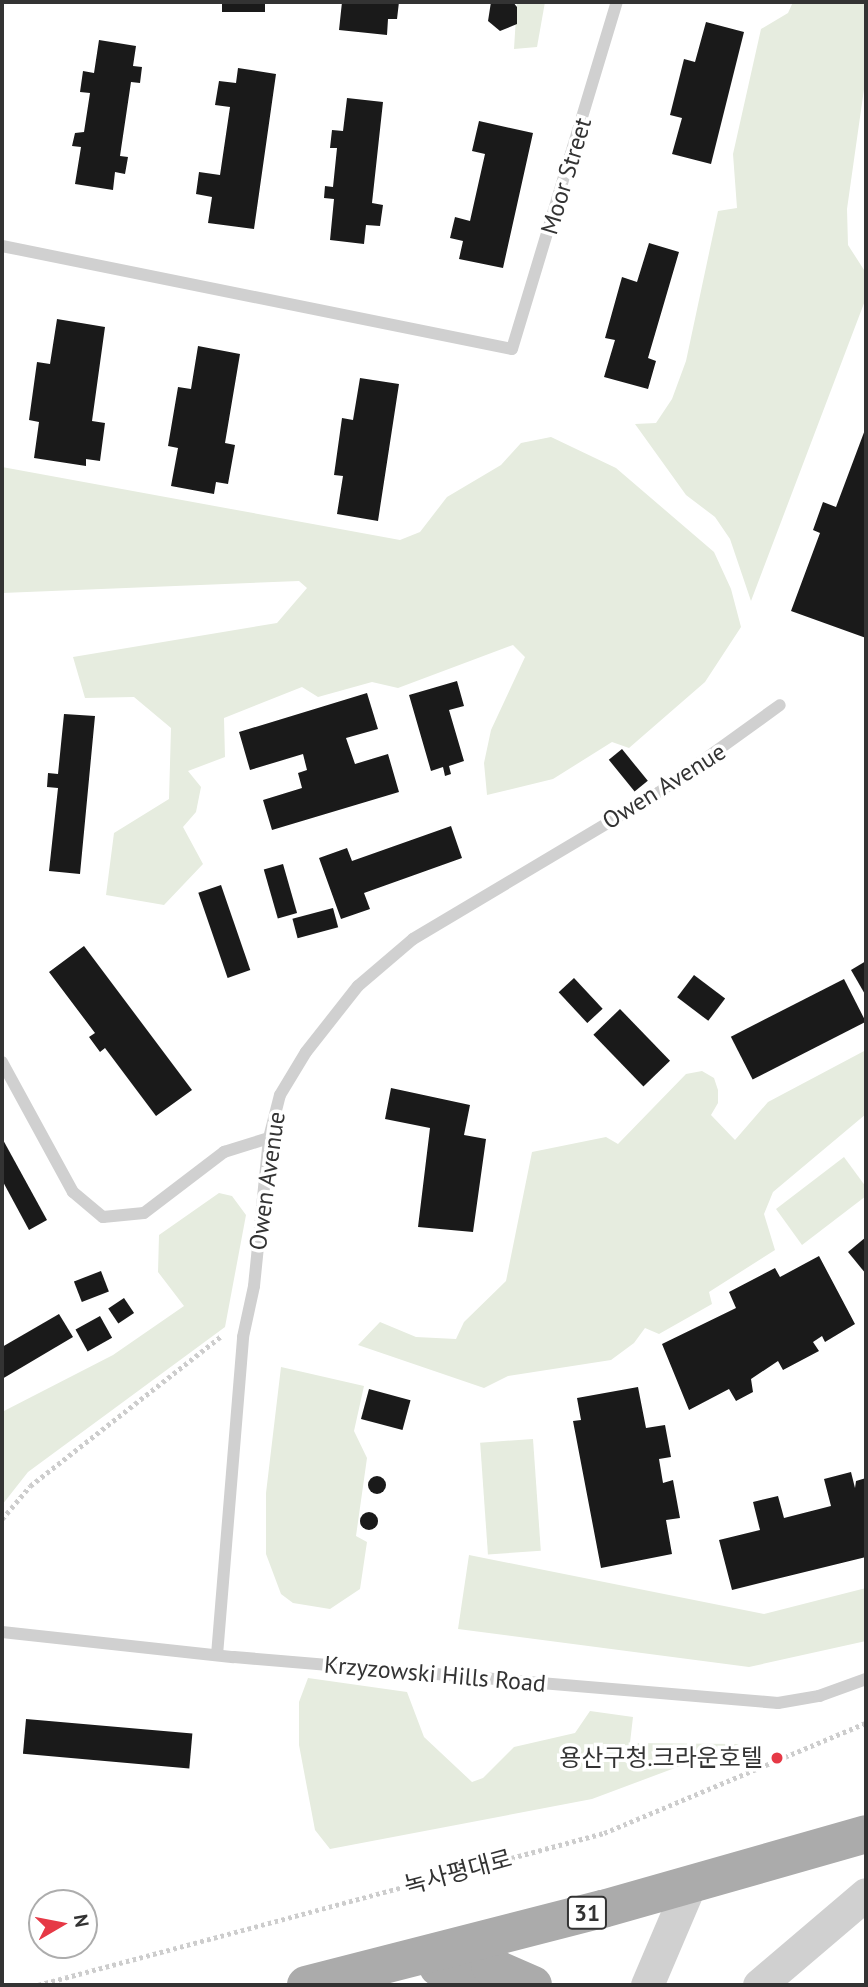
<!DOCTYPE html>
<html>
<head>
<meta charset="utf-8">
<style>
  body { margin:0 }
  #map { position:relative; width:868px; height:1987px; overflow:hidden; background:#fff; font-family:"PT Sans","Noto Sans KR",sans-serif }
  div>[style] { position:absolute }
  .green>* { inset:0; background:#e6ecdf; transform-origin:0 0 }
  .building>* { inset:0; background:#1a1a1a; transform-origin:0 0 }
  .round { border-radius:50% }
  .path>* { height:4.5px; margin-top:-2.25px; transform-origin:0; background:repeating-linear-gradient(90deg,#cdcdcd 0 3.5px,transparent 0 7px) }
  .service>* { height:12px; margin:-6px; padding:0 6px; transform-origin:6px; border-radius:6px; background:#d0d0d0 }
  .tertiary>* { height:33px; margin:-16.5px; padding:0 16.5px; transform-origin:16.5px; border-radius:16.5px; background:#d0d0d0 }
  .primary>* { height:38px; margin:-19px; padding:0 19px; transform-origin:19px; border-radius:19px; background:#ababab }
  .dots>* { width:19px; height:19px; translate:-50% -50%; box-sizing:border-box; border:4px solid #fff; border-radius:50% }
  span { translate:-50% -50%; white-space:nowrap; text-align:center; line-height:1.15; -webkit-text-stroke:7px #fff; paint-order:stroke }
  .shield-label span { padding:2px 5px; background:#fff; border:2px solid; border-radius:5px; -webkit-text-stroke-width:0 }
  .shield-label { font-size:23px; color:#333; font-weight:700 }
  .street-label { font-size:24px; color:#333 }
  .poi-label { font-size:24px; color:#333 }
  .right { translate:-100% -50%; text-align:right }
  .frame { position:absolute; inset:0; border:4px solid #333; pointer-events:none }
  .north { position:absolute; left:28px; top:1889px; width:70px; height:70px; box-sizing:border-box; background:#fff; border:2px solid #adadad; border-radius:50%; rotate:80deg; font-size:19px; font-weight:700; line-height:28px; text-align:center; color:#333 }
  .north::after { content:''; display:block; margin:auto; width:24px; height:32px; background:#e63946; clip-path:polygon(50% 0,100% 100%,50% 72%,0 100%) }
</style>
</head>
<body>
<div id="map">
  <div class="green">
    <div style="clip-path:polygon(517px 2px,545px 2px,537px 47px,514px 49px)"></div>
    <div style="clip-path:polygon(793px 2px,866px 2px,866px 75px,847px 209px,848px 245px,866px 273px,866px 298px,751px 601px,730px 539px,715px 517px,686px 495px,635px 424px,656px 423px,672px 399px,686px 361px,718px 211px,737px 208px,733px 154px,761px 29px,788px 13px)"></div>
    <div style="clip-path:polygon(551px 437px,616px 468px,714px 552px,731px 589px,741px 627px,705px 682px,629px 748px,612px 742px,553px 779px,487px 795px,484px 763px,491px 730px,525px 657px,513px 645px,398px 688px,372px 682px,318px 697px,302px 687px,224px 718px,225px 757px,188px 771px,201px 787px,196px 812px,183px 827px,203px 864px,164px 905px,106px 895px,114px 833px,169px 799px,171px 728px,134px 697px,85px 698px,73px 657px,277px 623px,307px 588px,299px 581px,2px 593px,2px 467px,400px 540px,420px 532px,447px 497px,501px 465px,521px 443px)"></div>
    <div style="clip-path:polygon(866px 1050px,866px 1114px,773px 1192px,764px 1214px,775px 1250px,709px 1292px,712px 1304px,659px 1334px,645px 1328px,634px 1343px,611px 1360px,508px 1376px,484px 1388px,358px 1345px,380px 1322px,416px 1337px,456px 1339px,464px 1322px,506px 1281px,532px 1152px,606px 1137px,618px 1144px,686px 1074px,702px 1071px,714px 1078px,718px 1090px,718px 1103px,711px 1115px,735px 1140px,768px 1102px)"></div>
    <div style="clip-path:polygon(844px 1157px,866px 1187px,866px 1196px,802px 1245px,776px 1209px)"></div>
    <div style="clip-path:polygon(219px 1193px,232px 1196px,246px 1215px,225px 1327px,28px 1472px,2px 1505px,2px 1412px,113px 1355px,184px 1306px,158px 1272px,159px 1235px)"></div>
    <div style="clip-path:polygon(281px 1367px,364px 1386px,354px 1431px,367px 1458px,356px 1536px,367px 1542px,360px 1589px,330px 1609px,293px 1603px,281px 1594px,266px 1554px,266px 1493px)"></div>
    <div style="left:533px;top:1439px;width:112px;height:53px;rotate:86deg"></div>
    <div style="clip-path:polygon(469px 1555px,764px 1614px,866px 1588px,866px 1641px,749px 1667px,458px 1629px)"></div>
    <div style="clip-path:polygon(308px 1678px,407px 1692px,424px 1737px,472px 1782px,483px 1778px,514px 1747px,575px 1733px,590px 1711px,633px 1717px,630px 1743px,739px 1744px,592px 1799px,330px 1849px,315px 1830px,299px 1745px,299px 1702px)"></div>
  </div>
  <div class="building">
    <div style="left:222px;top:2px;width:43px;height:10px"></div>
    <div style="clip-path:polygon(342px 2px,399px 2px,397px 19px,388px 19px,387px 35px,339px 30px)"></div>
    <div style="clip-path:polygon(491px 2px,513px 2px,517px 7px,517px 24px,500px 31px,488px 21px)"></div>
    <div style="clip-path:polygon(706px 22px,744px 32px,711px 164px,672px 154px,682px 118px,670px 115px,684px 59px,695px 62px)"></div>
    <div style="clip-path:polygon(99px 40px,136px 46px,133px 66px,142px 67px,140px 83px,131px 82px,120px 156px,128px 157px,125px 174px,115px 172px,113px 190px,75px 184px,81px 147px,72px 146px,75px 133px,84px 132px,90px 93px,80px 92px,83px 71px,94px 73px)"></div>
    <div style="clip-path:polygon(238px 68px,276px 74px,254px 229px,208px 223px,212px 197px,196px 194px,199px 172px,220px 175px,230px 107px,215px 105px,219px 81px,236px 83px)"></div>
    <div style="clip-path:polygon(347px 98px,383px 102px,372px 203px,383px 205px,380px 226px,366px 225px,364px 244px,330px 240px,334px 199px,324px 198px,325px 186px,333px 187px,337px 148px,330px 148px,332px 130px,343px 131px)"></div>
    <div style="clip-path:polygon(479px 121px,533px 133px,503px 268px,459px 259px,463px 241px,450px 238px,455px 217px,470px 221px,485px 154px,472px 151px)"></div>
    <div style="clip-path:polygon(649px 243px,679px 252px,648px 358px,656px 361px,648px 389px,604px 377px,615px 340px,605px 338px,622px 277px,637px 282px)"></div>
    <div style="clip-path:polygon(57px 319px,105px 327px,92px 421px,105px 423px,100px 461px,86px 459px,86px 466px,34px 458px,39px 422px,29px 420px,37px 362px,50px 364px)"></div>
    <div style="clip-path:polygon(198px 346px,240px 354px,225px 443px,235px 445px,228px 484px,216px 482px,214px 494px,171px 486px,178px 448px,168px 446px,178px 387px,191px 389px)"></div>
    <div style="clip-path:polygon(360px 378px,399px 384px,378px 521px,337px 514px,343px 476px,334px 475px,342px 418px,353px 420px)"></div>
    <div style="clip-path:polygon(866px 427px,866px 638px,791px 611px,820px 533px,813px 530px,823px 502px,836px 507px)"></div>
    <div style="clip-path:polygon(457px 681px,464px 706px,449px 710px,464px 761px,449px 766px,451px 774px,445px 776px,443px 767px,431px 771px,409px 695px)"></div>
    <div style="clip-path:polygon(367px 693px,378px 729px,346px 738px,355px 764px,388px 754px,399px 792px,272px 830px,263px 800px,302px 788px,298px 773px,307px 770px,303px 754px,250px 770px,239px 732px)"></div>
    <div style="clip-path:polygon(64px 714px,95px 716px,80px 874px,49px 871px,58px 788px,47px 787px,48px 773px,58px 774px)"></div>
    <div style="left:622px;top:749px;width:41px;height:17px;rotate:51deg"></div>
    <div style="clip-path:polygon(451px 826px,462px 858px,364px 893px,370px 909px,341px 919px,319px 858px,347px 848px,352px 861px)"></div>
    <div style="left:283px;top:864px;width:51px;height:20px;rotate:74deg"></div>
    <div style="left:221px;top:885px;width:90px;height:24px;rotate:71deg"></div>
    <div style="left:333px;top:908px;width:20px;height:42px;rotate:75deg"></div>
    <div style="clip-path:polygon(84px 946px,192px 1090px,156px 1116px,105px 1048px,100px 1052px,89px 1037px,95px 1033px,49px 972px)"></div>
    <div style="clip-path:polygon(866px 961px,866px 996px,851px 970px)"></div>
    <div style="left:694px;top:975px;width:39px;height:28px;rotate:37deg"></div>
    <div style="left:574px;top:978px;width:42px;height:21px;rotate:47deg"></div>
    <div style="left:844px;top:979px;width:48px;height:127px;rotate:63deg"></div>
    <div style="left:620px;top:1009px;width:72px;height:37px;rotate:46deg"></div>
    <div style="clip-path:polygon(391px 1088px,470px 1105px,464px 1135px,486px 1139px,473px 1232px,418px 1227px,430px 1128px,385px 1119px)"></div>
    <div style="clip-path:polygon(2px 1138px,47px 1220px,29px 1230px,2px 1180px)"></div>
    <div style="clip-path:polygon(866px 1237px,866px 1274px,848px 1252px)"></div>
    <div style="clip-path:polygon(819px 1256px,855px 1324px,825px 1342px,822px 1336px,813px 1342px,819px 1351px,783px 1370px,778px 1361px,751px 1379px,753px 1392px,736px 1401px,729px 1389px,689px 1410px,662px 1344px,736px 1308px,729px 1292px,775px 1268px,780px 1277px)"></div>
    <div style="left:101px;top:1271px;width:22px;height:29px;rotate:69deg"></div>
    <div style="left:124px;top:1298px;width:18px;height:19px;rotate:56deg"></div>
    <div style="clip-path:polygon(59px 1314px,73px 1337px,2px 1379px,2px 1347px)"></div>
    <div style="left:100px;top:1316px;width:25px;height:28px;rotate:61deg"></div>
    <div style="clip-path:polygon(638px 1387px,646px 1428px,665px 1425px,671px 1457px,659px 1459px,663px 1483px,673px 1480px,680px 1518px,666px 1520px,672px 1554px,601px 1568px,573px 1421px,581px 1420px,577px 1398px)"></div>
    <div style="left:369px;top:1389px;width:43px;height:31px;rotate:15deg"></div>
    <div style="clip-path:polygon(851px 1472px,855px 1488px,856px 1481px,866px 1478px,866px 1557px,732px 1590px,719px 1540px,760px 1530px,753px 1502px,778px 1496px,784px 1518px,831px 1506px,824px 1479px)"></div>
    <div class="round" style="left:368px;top:1476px;width:18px;height:18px"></div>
    <div class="round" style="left:360px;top:1512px;width:18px;height:18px"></div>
    <div style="left:26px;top:1719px;width:167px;height:35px;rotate:5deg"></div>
  </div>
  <div class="path">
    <div style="left:2px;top:1519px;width:43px;rotate:-49.7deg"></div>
    <div style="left:30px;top:1486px;width:243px;rotate:-38.1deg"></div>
    <div style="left:38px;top:1985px;width:586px;rotate:-15.03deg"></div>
    <div style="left:604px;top:1833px;width:284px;rotate:-22.8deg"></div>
  </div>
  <div class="service">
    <div style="left:2px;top:246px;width:520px;rotate:11.42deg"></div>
    <div style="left:512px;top:349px;width:363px;rotate:-73.2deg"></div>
    <div style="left:2px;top:1062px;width:148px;rotate:61.4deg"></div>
    <div style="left:73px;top:1192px;width:39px;rotate:40deg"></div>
    <div style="left:103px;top:1217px;width:41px;rotate:-5.6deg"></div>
    <div style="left:144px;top:1213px;width:101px;rotate:-37.3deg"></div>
    <div style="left:224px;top:1152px;width:47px;rotate:-17.3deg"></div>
    <div style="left:2px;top:1632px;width:233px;rotate:6.2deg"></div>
    <div style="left:234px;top:1657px;width:546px;rotate:4.83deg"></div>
    <div style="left:778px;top:1703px;width:42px;rotate:-9.7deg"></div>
    <div style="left:819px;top:1696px;width:50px;rotate:-19.9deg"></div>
    <div style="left:217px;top:1655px;width:319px;rotate:-85.3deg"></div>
    <div style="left:243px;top:1337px;width:52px;rotate:-77.8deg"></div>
    <div style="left:254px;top:1286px;width:149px;rotate:-84.2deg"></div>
    <div style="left:269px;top:1138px;width:44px;rotate:-75.7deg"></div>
    <div style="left:280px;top:1095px;width:50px;rotate:-58.8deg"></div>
    <div style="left:306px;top:1052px;width:84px;rotate:-51.8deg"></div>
    <div style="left:358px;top:986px;width:72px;rotate:-40.5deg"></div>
    <div style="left:413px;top:939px;width:285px;rotate:-30.8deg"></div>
    <div style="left:658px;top:793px;width:150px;rotate:-35.8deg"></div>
  </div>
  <div class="tertiary">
    <div style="left:647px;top:1985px;width:110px;rotate:-66.9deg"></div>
    <div style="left:759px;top:1985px;width:140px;rotate:-40.4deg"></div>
  </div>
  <div class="primary">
    <div style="left:438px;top:1967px;width:52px;rotate:-1.1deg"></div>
    <div style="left:490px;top:1966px;width:47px;rotate:23.8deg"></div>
    <div style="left:306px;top:1985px;width:307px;rotate:-14.4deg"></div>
    <div style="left:603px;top:1909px;width:273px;rotate:-15.9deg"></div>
  </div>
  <div class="dots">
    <div style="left:777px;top:1758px;background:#e63946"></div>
  </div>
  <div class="shield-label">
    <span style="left:587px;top:1913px">31</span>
  </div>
  <div class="street-label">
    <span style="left:566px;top:176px;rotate:-73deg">Moor Street</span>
    <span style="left:664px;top:786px;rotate:-32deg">Owen Avenue</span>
    <span style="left:267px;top:1181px;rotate:-82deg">Owen Avenue</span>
    <span style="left:435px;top:1674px;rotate:5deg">Krzyzowski Hills Road</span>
    <span style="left:458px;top:1872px;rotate:-15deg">녹사평대로</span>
  </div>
  <div class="poi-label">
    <span class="right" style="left:763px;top:1758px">용산구청.크라운호텔</span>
  </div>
  <div class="frame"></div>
  <div class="north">N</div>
</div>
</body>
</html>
